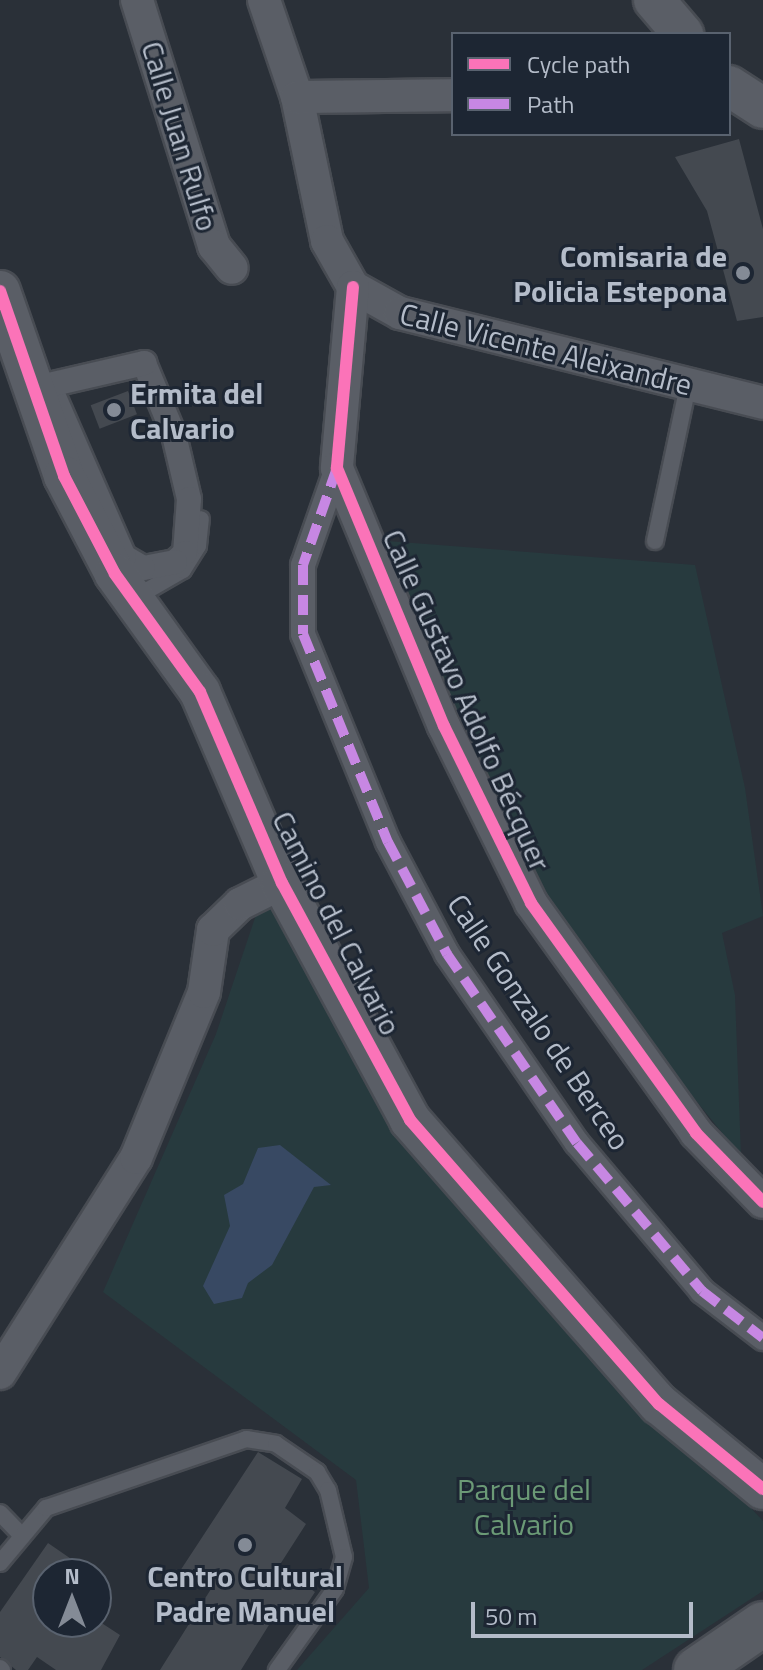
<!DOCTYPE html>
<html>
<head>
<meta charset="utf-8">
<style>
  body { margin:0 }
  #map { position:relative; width:763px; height:1670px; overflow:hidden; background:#2a3038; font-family:"Titillium Web",sans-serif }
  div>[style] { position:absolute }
  .green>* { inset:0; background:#273a3e }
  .water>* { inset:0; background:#384963 }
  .building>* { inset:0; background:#444950; transform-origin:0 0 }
  .roads { filter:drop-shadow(2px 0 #484c53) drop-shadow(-2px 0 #484c53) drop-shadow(0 2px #484c53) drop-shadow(0 -2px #484c53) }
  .service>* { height:16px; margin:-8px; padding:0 8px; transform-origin:8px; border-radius:8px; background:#5a5e66 }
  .pedestrian>* { height:24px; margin:-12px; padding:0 12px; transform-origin:12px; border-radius:12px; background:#5a5e66 }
  .minor>* { height:32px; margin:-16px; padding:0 16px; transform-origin:16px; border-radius:16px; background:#5a5e66 }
  .tertiary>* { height:40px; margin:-20px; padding:0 20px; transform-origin:20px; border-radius:20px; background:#5a5e66 }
  .secondary>* { height:44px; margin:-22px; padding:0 22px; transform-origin:22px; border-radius:22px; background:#595d64 }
  .quiet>* { height:10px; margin-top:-5px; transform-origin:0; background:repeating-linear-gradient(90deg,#c787e3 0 20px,transparent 0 30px) }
  .cycleway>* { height:12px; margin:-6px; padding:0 6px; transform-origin:6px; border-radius:6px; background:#fb73b8 }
  .dots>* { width:22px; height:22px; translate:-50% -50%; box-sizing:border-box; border:4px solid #1d2633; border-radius:50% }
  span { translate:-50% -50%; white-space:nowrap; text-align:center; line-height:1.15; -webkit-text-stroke:6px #1d2633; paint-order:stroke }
  .street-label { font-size:30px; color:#b4bcc9 }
  .poi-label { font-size:30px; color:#b4bcc9; font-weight:700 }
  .right { translate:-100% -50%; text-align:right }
  .left { translate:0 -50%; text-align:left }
  .park-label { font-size:30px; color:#6b9a76 }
  .legend { position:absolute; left:451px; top:32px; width:280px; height:104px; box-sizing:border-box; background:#1d2633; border:2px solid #59626f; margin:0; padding:10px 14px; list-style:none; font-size:24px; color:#b4bcc9 }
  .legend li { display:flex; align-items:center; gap:16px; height:40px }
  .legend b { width:40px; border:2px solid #59626f }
  .north { position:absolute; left:32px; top:1558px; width:80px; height:80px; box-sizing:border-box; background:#1d2633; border:2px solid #59626f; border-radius:50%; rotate:0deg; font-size:22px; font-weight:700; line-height:32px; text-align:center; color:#b4bcc9 }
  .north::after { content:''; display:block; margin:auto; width:28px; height:36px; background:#848b96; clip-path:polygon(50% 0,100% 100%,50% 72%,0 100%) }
  .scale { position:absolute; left:471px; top:1602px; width:222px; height:36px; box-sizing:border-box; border:4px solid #b4bcc9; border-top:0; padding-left:10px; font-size:24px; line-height:28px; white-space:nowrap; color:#b4bcc9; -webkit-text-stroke:6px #1d2633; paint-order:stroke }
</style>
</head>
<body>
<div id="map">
  <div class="green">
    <div style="clip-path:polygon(374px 540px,695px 565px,745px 788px,763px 916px,722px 933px,735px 995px,741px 1156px,584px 963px,481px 795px)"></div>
    <div style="clip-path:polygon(263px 894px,407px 1140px,763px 1521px,763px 1591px,642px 1670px,297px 1670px,369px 1588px,356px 1480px,103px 1292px,216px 1034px)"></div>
  </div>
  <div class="water">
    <div style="clip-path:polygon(280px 1145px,331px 1185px,314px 1187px,272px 1265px,248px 1283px,242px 1298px,214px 1304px,203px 1286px,230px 1226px,224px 1195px,243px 1184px,258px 1148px)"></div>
  </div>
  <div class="building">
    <div style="clip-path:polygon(739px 139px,763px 229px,763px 317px,737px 321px,707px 211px,675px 157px)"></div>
    <div style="left:128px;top:391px;width:25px;height:40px;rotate:69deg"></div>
    <div style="clip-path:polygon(258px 1452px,302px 1479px,285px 1508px,306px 1524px,279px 1566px,315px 1592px,296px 1621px,277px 1612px,241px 1670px,160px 1670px,211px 1589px,180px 1571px)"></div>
    <div style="clip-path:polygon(48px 1543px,93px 1574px,48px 1574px,48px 1622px,100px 1622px,120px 1635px,101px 1670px,56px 1670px,37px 1657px,28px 1670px,16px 1670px,0 1657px,0 1612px)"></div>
  </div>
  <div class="roads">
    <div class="service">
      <div style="left:655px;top:541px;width:158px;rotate:-78deg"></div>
      <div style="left:136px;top:597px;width:54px;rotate:-29.9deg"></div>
      <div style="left:183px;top:570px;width:28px;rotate:-58deg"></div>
      <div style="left:198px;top:546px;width:27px;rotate:-84deg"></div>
      <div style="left:0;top:1513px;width:29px;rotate:46deg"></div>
      <div style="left:0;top:1563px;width:72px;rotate:-50.1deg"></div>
      <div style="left:46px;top:1508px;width:212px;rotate:-19deg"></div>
      <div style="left:246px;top:1439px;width:30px;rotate:9deg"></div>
      <div style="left:276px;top:1444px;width:50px;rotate:34.3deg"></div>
      <div style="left:317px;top:1472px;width:21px;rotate:59deg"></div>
      <div style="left:328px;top:1490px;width:69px;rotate:76.6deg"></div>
      <div style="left:344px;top:1557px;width:33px;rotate:106deg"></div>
      <div style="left:335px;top:1589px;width:100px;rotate:125.6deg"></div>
      <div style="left:0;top:1668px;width:3px;rotate:45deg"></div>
    </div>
    <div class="pedestrian">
      <div style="left:144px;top:363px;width:78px;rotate:67.4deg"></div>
      <div style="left:174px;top:435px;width:66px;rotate:76.8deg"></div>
      <div style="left:189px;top:499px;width:54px;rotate:94.2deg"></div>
      <div style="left:185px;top:553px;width:13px;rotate:138deg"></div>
      <div style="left:175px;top:562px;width:33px;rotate:169deg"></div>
      <div style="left:143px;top:568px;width:22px;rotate:-150deg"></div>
      <div style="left:124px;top:557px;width:188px;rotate:-113.6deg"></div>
      <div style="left:49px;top:385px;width:98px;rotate:-13deg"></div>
      <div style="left:337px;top:468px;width:103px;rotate:109.3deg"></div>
      <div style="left:303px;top:565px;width:69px;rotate:90deg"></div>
      <div style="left:303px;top:634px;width:225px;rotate:67.8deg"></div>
      <div style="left:388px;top:842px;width:127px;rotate:62.2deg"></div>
      <div style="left:447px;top:954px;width:229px;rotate:55.5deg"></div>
      <div style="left:577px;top:1143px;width:194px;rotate:49.8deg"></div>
      <div style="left:702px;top:1291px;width:77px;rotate:37.6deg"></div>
    </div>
    <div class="minor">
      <div style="left:137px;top:0;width:258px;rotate:72.6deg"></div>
      <div style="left:214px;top:246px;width:28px;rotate:51deg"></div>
      <div style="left:264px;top:0;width:102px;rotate:71.2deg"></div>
      <div style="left:297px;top:97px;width:147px;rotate:78.2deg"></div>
      <div style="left:327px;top:241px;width:53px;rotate:60.5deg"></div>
      <div style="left:353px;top:287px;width:54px;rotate:29deg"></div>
      <div style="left:400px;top:313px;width:374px;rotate:13.9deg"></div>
      <div style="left:297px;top:97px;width:156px;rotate:-0.7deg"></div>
      <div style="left:353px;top:287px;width:182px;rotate:95.1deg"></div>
      <div style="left:337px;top:468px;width:279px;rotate:67.5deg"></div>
      <div style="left:444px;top:726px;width:197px;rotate:63.8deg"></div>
      <div style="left:531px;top:903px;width:283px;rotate:54.3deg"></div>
      <div style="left:696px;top:1133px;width:96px;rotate:45.8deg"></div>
      <div style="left:0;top:1373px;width:254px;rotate:-57.7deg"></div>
      <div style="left:136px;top:1158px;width:179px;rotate:-67.7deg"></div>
      <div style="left:204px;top:992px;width:63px;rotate:-81.7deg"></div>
      <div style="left:213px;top:930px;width:37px;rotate:-44deg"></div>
      <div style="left:240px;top:904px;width:47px;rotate:-26.6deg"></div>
    </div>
    <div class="tertiary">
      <div style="left:654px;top:0;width:45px;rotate:49.5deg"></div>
      <div style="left:729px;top:86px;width:40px;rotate:32.9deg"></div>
      <div style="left:0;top:291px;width:196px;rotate:70.9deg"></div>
      <div style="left:64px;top:476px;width:110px;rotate:62.5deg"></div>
      <div style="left:115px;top:574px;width:145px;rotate:54.2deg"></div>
      <div style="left:200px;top:692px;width:208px;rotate:66.8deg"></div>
      <div style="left:282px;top:883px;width:269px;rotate:61.6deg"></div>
      <div style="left:410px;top:1120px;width:378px;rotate:48.8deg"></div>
      <div style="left:659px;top:1404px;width:134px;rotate:39.3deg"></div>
    </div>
    <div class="secondary">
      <div style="left:696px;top:1670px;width:81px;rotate:-34.5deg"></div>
    </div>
  </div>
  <div class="quiet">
    <div style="left:337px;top:468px;width:103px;rotate:109.3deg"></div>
    <div style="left:303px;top:565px;width:69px;rotate:90deg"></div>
    <div style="left:303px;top:634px;width:225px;rotate:67.8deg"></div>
    <div style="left:388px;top:842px;width:127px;rotate:62.2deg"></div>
    <div style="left:447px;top:954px;width:229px;rotate:55.5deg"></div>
    <div style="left:577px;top:1143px;width:194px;rotate:49.8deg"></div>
    <div style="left:702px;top:1291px;width:77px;rotate:37.6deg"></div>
  </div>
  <div class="cycleway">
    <div style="left:353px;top:287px;width:182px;rotate:95.1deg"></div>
    <div style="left:337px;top:468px;width:279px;rotate:67.5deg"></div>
    <div style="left:444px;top:726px;width:197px;rotate:63.8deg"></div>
    <div style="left:531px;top:903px;width:283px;rotate:54.3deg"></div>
    <div style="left:696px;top:1133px;width:96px;rotate:45.8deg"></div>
    <div style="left:0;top:291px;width:196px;rotate:70.9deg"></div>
    <div style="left:64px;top:476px;width:110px;rotate:62.5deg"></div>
    <div style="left:115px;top:574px;width:145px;rotate:54.2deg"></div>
    <div style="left:200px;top:692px;width:208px;rotate:66.8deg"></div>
    <div style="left:282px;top:883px;width:269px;rotate:61.6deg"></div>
    <div style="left:410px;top:1120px;width:378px;rotate:48.8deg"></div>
    <div style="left:659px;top:1404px;width:134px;rotate:39.3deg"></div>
  </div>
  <div class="dots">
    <div style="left:743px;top:273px;background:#848b96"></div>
    <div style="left:114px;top:410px;background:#848b96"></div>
    <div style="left:245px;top:1545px;background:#848b96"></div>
  </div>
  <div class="street-label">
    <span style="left:180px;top:136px;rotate:73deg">Calle Juan Rulfo</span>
    <span style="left:546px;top:349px;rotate:14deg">Calle Vicente Aleixandre</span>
    <span style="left:467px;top:700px;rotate:66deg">Calle Gustavo Adolfo Bécquer</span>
    <span style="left:337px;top:923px;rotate:63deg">Camino del Calvario</span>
    <span style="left:539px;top:1022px;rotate:56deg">Calle Gonzalo de Berceo</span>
  </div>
  <div class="poi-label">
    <span class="right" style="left:727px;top:273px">Comisaria de<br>Policia Estepona</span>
    <span class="left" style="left:130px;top:410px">Ermita del<br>Calvario</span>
    <span style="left:245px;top:1593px">Centro Cultural<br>Padre Manuel</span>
  </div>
  <div class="park-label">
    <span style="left:524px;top:1506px">Parque del<br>Calvario</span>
  </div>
  <ul class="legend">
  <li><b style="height:10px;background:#fb73b8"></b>Cycle path</li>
  <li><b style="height:10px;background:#c787e3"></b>Path</li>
  </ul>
  <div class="north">N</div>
  <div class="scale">50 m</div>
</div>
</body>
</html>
